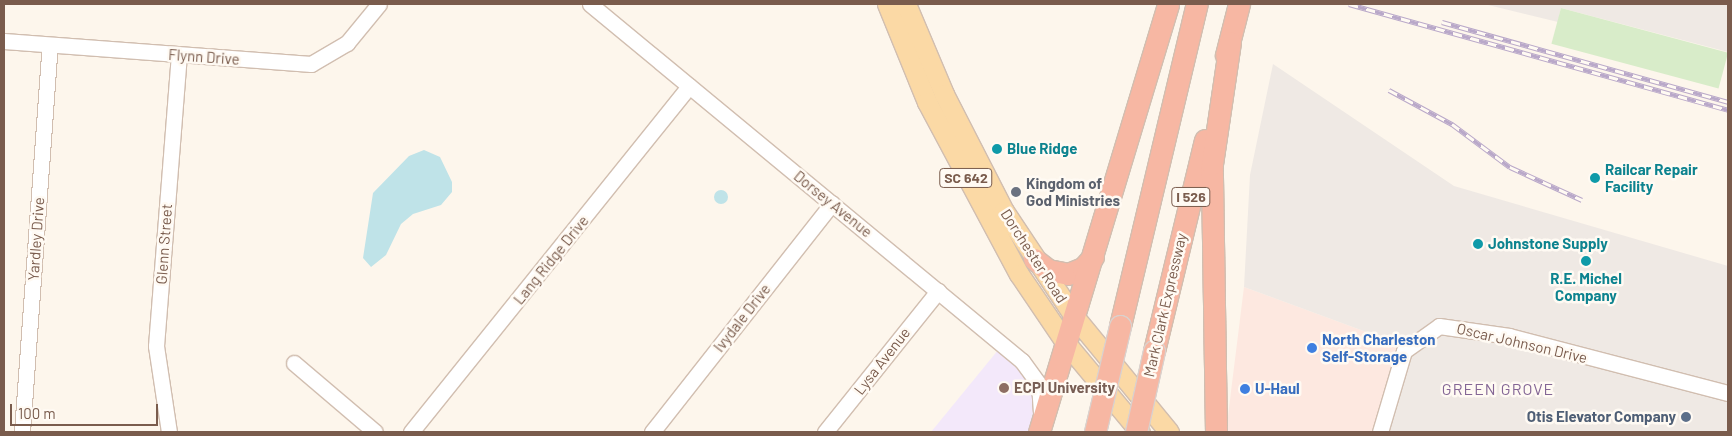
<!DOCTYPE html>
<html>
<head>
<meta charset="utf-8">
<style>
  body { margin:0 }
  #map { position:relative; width:1732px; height:436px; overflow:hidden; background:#fdf6ec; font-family:Barlow,sans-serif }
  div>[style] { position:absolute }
  .commercial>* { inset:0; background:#fde8e0 }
  .industrial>* { inset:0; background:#efe9e4 }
  .education>* { inset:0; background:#f3e8fa }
  .green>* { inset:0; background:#d8ecc9; transform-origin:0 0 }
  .water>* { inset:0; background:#bfe3e8 }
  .round { border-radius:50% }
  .roads { filter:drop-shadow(1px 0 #d1beb0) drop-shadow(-1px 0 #d1beb0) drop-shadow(0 1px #d1beb0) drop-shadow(0 -1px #d1beb0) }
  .minor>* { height:15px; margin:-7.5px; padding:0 7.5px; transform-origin:7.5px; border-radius:7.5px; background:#fff }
  .major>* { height:19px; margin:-9.5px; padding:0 9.5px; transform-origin:9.5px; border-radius:9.5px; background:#fbd9a5 }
  .highway>* { height:21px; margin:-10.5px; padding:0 10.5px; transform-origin:10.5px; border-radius:10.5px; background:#f7b7a3 }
  .rail>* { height:5px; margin-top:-2.5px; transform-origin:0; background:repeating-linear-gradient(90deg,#fffaf3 0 9px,#b9a8c9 0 18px); box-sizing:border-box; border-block:1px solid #b9a8c9 }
  .bridges { filter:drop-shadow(1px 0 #dad1cd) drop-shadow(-1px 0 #dad1cd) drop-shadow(0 1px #dad1cd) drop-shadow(0 -1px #dad1cd) }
  .highway-bridge>* { height:21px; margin:-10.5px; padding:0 10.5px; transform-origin:10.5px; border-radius:10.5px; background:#f7b7a3 }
  .dots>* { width:14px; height:14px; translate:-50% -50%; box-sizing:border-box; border:2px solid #fffaf3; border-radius:50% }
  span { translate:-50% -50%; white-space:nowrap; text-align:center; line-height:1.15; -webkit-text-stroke:5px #fffaf3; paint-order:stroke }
  .shield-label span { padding:1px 4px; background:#fffaf3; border:1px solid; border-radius:4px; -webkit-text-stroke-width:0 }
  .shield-label { font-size:14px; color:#7a5c4d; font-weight:700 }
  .street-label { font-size:15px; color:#7a5c4d }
  .culture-label { font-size:15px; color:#0d838f; font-weight:700 }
  .left { translate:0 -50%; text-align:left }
  .worship-label { font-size:15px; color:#5b616d; font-weight:700 }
  .shop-label { font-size:15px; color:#366cbe; font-weight:700 }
  .education-label { font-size:15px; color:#785e54; font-weight:700 }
  .service-label { font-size:15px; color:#4e5e75; font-weight:700 }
  .right { translate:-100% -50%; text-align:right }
  .neighbourhood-label { font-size:16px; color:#846695; letter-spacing:1px }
  .frame { position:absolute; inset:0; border:5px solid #7a5c4d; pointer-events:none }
  .scale { position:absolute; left:10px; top:404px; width:148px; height:22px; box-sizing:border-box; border:2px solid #7a5c4d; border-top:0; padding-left:6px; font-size:15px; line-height:18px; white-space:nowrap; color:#7a5c4d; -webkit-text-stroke:4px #fffaf3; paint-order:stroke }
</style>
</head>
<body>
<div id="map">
  <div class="commercial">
    <div style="clip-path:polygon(1244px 287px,1407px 347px,1380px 432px,1226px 432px)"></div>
  </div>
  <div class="industrial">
    <div style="clip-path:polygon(1484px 4px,1728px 4px,1728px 52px,1561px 8px,1558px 22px)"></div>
    <div style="clip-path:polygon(1273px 64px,1454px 186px,1728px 266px,1728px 432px,1380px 432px,1407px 347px,1244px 287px,1250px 175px)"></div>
  </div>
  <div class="education">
    <div style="clip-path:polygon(1003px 344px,1039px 384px,1030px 432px,931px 432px)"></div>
  </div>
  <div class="green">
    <div style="left:1561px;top:8px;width:173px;height:37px;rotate:15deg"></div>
  </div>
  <div class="water">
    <div style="clip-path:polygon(424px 150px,440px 157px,452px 182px,452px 192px,441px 205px,413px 214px,401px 224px,386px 255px,371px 267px,363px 258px,373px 193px,409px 156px)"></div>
    <div class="round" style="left:714px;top:190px;width:14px;height:14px"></div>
  </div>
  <div class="roads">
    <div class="minor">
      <div style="left:590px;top:4px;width:560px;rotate:39.57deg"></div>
      <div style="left:1022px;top:361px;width:29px;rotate:54deg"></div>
      <div style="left:1039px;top:384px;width:29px;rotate:86deg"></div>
      <div style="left:4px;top:41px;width:308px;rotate:4.3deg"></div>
      <div style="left:311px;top:64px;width:42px;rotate:-30.3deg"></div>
      <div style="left:347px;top:43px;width:50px;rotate:-50.6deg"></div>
      <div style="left:294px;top:363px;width:106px;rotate:40.4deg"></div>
      <div style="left:22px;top:432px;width:388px;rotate:-85.9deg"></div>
      <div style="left:169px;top:432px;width:87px;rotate:-98.6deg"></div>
      <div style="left:156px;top:346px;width:291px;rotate:-85.5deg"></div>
      <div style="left:411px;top:432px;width:444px;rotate:-51.2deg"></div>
      <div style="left:652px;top:432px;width:291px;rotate:-51.8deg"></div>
      <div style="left:825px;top:432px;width:181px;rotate:-51.3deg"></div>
      <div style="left:1380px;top:432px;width:84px;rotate:-73.5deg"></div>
      <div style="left:1404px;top:351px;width:43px;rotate:-35.5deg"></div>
      <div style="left:1439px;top:326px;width:71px;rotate:8.1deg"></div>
      <div style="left:1509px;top:336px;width:226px;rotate:14.6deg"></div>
    </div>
    <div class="major">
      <div style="left:887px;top:4px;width:106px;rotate:67.8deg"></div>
      <div style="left:927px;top:102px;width:195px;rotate:61.9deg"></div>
      <div style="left:1019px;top:274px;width:82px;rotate:55.9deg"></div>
      <div style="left:1065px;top:342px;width:117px;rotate:50.2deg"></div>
      <div style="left:906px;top:4px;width:98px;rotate:67.1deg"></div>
      <div style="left:944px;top:94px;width:131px;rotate:62.9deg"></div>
      <div style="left:1004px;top:211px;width:125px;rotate:56.4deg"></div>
      <div style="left:1073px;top:315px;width:151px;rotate:50.6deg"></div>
    </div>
    <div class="highway">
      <div style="left:1226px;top:55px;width:53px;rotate:-75.7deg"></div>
      <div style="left:1034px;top:259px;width:18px;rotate:38deg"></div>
      <div style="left:1048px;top:270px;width:20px;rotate:11deg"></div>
      <div style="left:1068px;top:274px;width:16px;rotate:-22deg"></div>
      <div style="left:1083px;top:268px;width:15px;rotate:-48deg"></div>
      <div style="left:1120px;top:326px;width:331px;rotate:-76.6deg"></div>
      <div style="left:1154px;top:351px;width:217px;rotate:-76.4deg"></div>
      <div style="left:1039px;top:432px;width:447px;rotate:-73.2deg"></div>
      <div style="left:1216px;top:432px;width:268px;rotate:-90.9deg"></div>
      <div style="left:1212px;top:164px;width:123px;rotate:-81.6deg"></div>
    </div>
  </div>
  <div class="rail">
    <div style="left:1349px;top:4px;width:394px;rotate:15.6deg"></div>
    <div style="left:1442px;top:22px;width:297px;rotate:15.6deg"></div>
    <div style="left:1389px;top:90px;width:72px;rotate:28.4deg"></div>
    <div style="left:1452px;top:124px;width:72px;rotate:36.6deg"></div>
    <div style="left:1510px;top:167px;width:79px;rotate:24.6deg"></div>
  </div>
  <div class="bridges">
    <div class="highway-bridge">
      <div style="left:1095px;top:432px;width:109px;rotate:-76.7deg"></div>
      <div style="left:1136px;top:432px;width:83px;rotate:-77.5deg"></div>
    </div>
  </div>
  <div class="dots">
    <div style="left:997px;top:149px;background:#0f9aa8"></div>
    <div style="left:1595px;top:178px;background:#0f9aa8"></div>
    <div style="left:1016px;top:192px;background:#6b7280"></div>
    <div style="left:1478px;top:244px;background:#0f9aa8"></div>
    <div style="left:1586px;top:261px;background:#0f9aa8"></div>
    <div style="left:1312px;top:348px;background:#3f7fe0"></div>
    <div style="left:1004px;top:388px;background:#8d6e63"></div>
    <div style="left:1245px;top:389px;background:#3f7fe0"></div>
    <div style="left:1686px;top:417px;background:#5c6f8a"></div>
  </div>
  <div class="shield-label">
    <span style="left:966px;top:178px">SC 642</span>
    <span style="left:1191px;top:197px">I 526</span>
  </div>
  <div class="street-label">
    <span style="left:204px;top:57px;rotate:4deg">Flynn Drive</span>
    <span style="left:833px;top:204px;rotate:39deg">Dorsey Avenue</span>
    <span style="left:36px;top:239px;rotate:-86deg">Yardley Drive</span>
    <span style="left:164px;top:244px;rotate:-86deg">Glenn Street</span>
    <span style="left:1034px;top:256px;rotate:57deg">Dorchester Road</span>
    <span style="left:551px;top:260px;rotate:-51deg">Lang Ridge Drive</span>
    <span style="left:1165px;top:305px;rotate:-77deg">Mark Clark Expressway</span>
    <span style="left:742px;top:318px;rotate:-52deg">Ivydale Drive</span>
    <span style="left:1522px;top:343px;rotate:13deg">Oscar Johnson Drive</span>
    <span style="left:882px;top:361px;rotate:-52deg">Lysa Avenue</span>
  </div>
  <div class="culture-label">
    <span class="left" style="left:1007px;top:149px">Blue Ridge</span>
    <span class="left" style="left:1605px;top:178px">Railcar Repair<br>Facility</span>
    <span class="left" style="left:1488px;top:244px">Johnstone Supply</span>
    <span style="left:1586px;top:287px">R.E. Michel<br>Company</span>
  </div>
  <div class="worship-label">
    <span class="left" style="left:1026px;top:192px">Kingdom of<br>God Ministries</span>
  </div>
  <div class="shop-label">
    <span class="left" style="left:1322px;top:348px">North Charleston<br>Self-Storage</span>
    <span class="left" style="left:1255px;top:389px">U-Haul</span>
  </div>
  <div class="education-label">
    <span class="left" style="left:1014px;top:388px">ECPI University</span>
  </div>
  <div class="service-label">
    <span class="right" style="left:1676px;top:417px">Otis Elevator Company</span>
  </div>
  <div class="neighbourhood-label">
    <span style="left:1498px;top:389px">GREEN GROVE</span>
  </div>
  <div class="frame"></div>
  <div class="scale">100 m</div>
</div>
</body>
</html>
